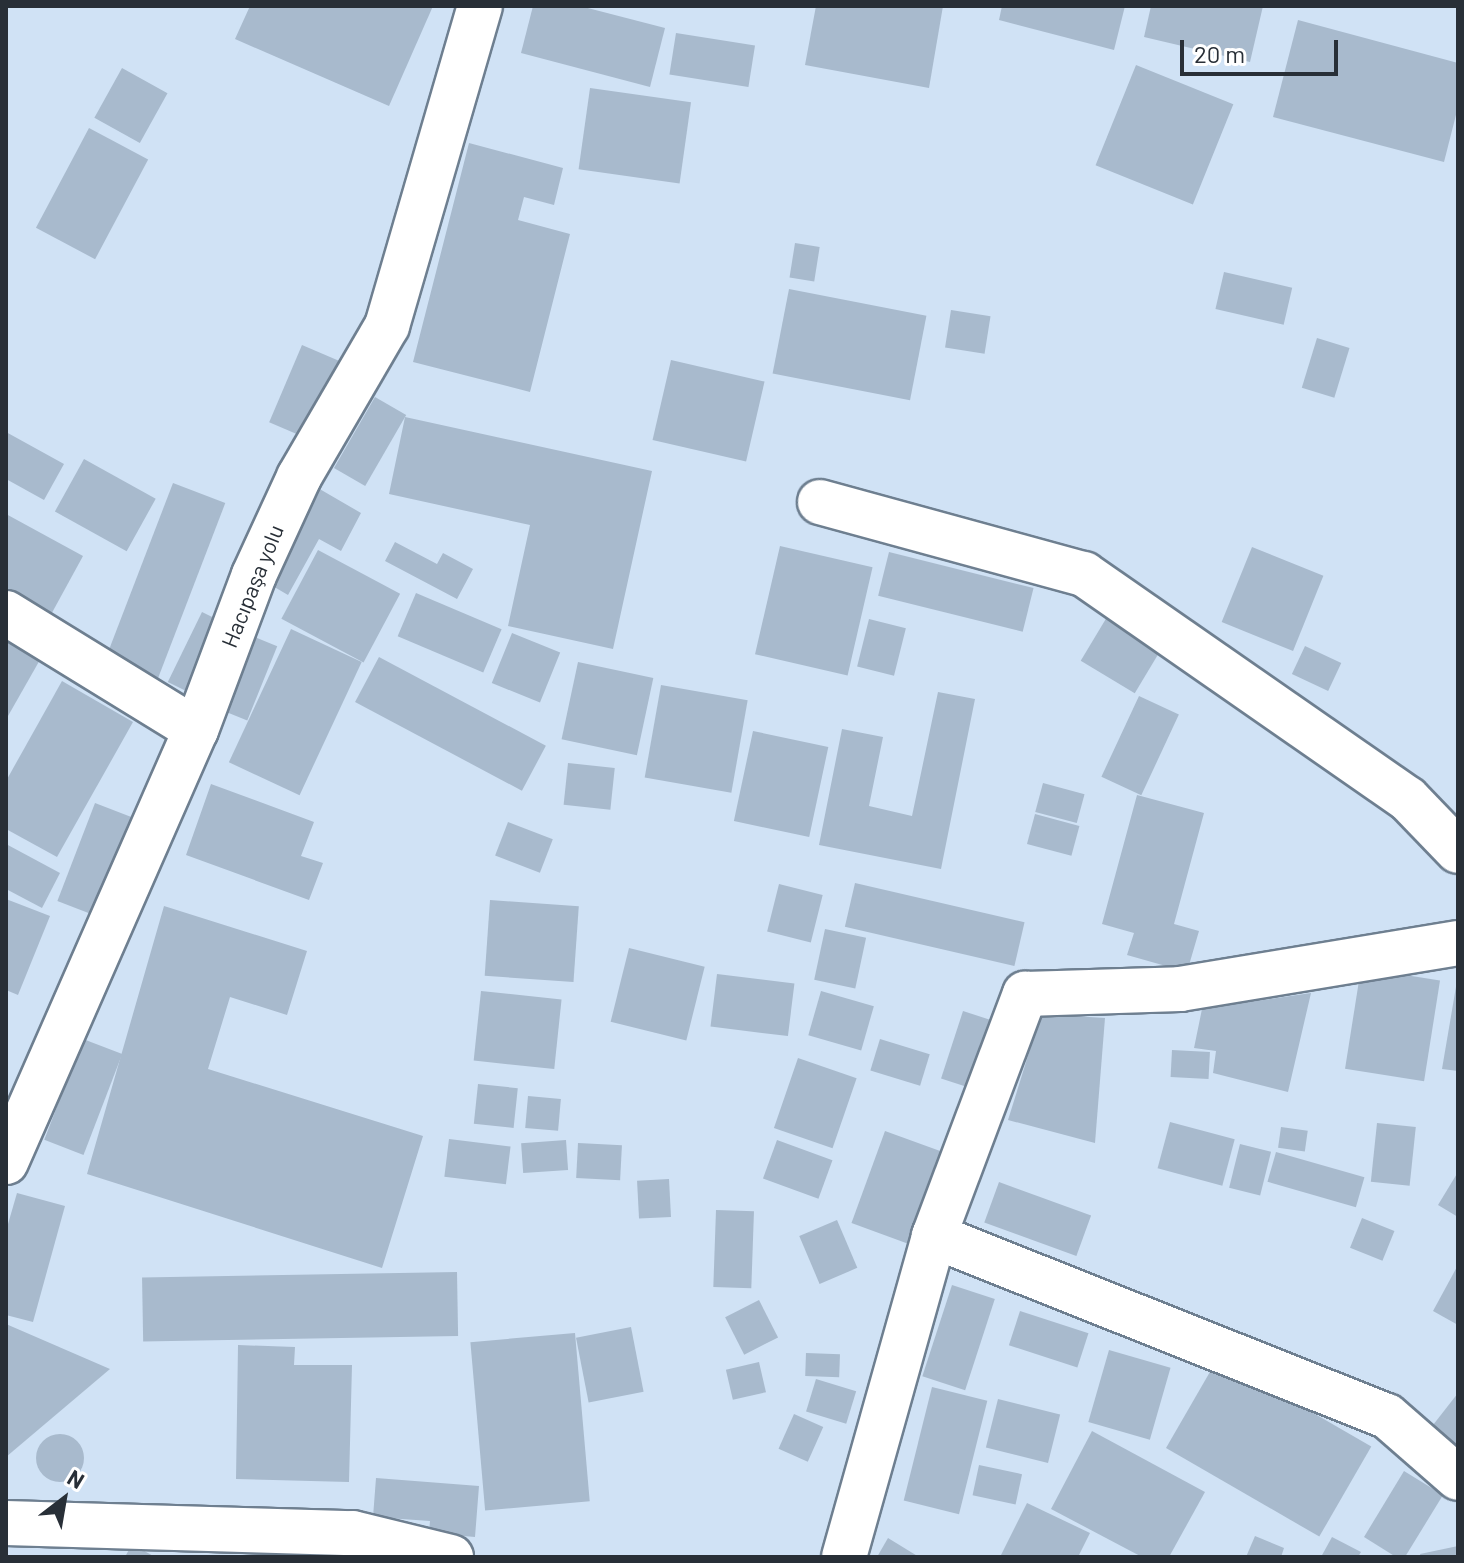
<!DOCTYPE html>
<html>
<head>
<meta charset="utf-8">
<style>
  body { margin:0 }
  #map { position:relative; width:1464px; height:1563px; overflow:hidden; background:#d0e2f5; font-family:Barlow,sans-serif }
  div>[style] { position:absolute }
  .building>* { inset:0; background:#a8bacd; transform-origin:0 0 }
  .round { border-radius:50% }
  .roads { filter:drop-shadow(2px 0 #6e7f90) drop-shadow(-2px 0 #6e7f90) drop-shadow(0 2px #6e7f90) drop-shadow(0 -2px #6e7f90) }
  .street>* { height:44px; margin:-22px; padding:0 22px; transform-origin:22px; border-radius:22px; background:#fff }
  .secondary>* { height:44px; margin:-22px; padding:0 22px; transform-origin:22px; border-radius:22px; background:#fff }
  span { translate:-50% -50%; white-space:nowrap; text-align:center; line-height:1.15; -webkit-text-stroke:6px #fff; paint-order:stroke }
  .street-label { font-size:22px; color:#282f37 }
  .frame { position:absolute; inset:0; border:8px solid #282f37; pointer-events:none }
  .north { position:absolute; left:24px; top:1459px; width:80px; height:80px; -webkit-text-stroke:6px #fff; paint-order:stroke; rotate:31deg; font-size:22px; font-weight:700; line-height:32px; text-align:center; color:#282f37 }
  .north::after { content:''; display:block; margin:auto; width:28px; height:36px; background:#282f37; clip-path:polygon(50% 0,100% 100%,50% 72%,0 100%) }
  .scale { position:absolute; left:1180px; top:40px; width:158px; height:36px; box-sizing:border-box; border:4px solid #282f37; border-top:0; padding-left:10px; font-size:24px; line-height:28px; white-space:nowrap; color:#282f37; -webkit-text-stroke:6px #fff; paint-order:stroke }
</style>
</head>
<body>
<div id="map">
  <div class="building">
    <div style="clip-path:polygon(250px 6px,433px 6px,389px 106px,235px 39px)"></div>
    <div style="clip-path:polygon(533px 6px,580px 6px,665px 28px,650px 87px,521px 53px)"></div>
    <div style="clip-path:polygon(816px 6px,943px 6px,929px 88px,805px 65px)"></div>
    <div style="clip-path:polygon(1002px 6px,1125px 6px,1114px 50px,999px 20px)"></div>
    <div style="clip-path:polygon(1151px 6px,1263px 6px,1250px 62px,1144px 37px)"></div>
    <div style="clip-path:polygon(1298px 20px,1458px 63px,1458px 107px,1444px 162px,1273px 117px)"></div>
    <div style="left:676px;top:33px;width:80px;height:42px;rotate:9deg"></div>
    <div style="left:1136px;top:65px;width:105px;height:108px;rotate:22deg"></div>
    <div style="left:122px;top:68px;width:52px;height:57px;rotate:29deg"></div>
    <div style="left:590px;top:88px;width:102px;height:82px;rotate:8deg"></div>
    <div style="left:89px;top:128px;width:67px;height:113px;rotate:28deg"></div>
    <div style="clip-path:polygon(469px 143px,563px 168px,554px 205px,524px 197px,518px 220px,570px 234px,530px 392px,413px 362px)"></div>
    <div style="left:795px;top:243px;width:25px;height:35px;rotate:9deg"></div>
    <div style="left:1224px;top:272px;width:70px;height:38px;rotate:13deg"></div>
    <div style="left:789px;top:289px;width:140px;height:86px;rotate:11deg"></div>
    <div style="left:951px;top:310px;width:40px;height:38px;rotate:9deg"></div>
    <div style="left:1317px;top:338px;width:34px;height:52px;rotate:17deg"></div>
    <div style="left:302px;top:345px;width:40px;height:84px;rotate:23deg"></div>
    <div style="left:671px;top:360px;width:96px;height:82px;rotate:13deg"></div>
    <div style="left:375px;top:397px;width:36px;height:82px;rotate:30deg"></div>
    <div style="clip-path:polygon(405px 417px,652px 471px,613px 649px,508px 626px,530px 525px,389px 494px)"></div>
    <div style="clip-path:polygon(6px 432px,64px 464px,44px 500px,6px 479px)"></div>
    <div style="left:84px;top:459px;width:82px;height:60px;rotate:29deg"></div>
    <div style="left:173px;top:483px;width:56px;height:192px;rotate:21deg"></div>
    <div style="clip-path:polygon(311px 484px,361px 513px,341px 551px,319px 539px,288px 595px,259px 578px)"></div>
    <div style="clip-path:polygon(6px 514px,83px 556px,48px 620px,6px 598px)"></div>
    <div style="clip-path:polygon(395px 542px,437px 564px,443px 553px,473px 569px,457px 599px,385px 561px)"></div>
    <div style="left:780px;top:546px;width:95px;height:111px;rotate:13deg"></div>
    <div style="left:1252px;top:547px;width:77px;height:81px;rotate:22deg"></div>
    <div style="left:318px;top:550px;width:93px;height:78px;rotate:28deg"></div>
    <div style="left:889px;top:552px;width:149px;height:45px;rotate:14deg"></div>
    <div style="left:416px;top:593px;width:93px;height:47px;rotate:23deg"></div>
    <div style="left:202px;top:612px;width:34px;height:78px;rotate:26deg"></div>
    <div style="left:1107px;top:617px;width:63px;height:51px;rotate:31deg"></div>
    <div style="left:869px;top:619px;width:38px;height:49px;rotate:14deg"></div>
    <div style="left:291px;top:629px;width:78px;height:147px;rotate:25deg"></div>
    <div style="left:242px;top:632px;width:38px;height:80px;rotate:22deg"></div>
    <div style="left:512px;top:633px;width:52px;height:54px;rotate:22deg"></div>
    <div style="clip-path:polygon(6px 638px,41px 658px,8px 716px,6px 715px)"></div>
    <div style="left:1305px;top:646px;width:40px;height:31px;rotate:25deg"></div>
    <div style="left:379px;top:657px;width:189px;height:51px;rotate:28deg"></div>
    <div style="left:578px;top:662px;width:77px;height:79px;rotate:12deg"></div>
    <div style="clip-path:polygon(62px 681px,133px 722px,57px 857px,6px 829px,6px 781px)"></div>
    <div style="left:661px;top:685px;width:88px;height:94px;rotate:10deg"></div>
    <div style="clip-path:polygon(938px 692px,975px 699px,941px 869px,819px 845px,842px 729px,883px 737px,869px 806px,912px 816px)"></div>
    <div style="left:1139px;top:696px;width:44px;height:89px;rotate:25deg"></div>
    <div style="left:753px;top:731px;width:77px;height:92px;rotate:12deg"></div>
    <div style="left:568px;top:763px;width:47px;height:42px;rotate:6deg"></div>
    <div style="left:1043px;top:783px;width:43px;height:30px;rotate:15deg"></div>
    <div style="clip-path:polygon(211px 784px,314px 822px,301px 856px,323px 863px,309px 900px,186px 855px)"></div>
    <div style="clip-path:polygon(1137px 795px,1204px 813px,1174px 924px,1199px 931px,1187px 972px,1127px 955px,1134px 933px,1102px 924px)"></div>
    <div style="left:95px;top:803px;width:43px;height:105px;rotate:21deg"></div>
    <div style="left:1035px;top:814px;width:46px;height:31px;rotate:15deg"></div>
    <div style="left:508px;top:822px;width:48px;height:36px;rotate:21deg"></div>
    <div style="clip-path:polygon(6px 844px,60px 873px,42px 908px,6px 889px)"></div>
    <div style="left:855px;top:883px;width:174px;height:45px;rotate:13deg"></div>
    <div style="left:779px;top:884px;width:45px;height:49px;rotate:14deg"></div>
    <div style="clip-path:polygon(6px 899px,50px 916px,18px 995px,6px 990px)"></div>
    <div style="left:490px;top:900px;width:89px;height:76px;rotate:4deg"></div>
    <div style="clip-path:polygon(164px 906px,307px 951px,287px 1015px,230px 997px,208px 1069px,423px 1136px,382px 1268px,87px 1174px)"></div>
    <div style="left:825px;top:929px;width:42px;height:52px;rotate:12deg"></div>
    <div style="left:629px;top:948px;width:78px;height:76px;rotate:14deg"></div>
    <div style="left:1361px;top:968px;width:80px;height:102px;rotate:9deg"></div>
    <div style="left:717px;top:974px;width:78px;height:53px;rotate:7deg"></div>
    <div style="clip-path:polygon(1458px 975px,1458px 1071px,1442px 1069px)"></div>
    <div style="left:481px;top:991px;width:81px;height:70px;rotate:6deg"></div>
    <div style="left:821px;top:991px;width:55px;height:46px;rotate:16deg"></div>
    <div style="clip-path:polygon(1311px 993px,1288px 1092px,1213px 1073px,1216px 1051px,1194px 1048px,1202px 1009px)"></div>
    <div style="left:963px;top:1011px;width:38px;height:71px;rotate:18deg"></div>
    <div style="clip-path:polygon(1041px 1014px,1105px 1018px,1095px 1143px,1008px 1120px)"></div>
    <div style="left:83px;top:1039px;width:42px;height:108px;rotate:21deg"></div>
    <div style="left:880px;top:1039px;width:52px;height:33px;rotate:17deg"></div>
    <div style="left:1172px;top:1050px;width:38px;height:27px;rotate:3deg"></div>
    <div style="left:798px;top:1058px;width:62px;height:74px;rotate:19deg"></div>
    <div style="left:478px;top:1084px;width:40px;height:40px;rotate:6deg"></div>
    <div style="left:528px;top:1096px;width:33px;height:32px;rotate:5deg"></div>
    <div style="left:1170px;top:1122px;width:67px;height:48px;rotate:15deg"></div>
    <div style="left:1377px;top:1123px;width:39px;height:59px;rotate:6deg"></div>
    <div style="left:1281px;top:1127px;width:27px;height:21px;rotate:8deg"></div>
    <div style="left:885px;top:1131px;width:66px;height:98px;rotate:20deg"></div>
    <div style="left:449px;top:1139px;width:62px;height:38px;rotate:7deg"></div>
    <div style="left:566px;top:1140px;width:30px;height:45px;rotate:86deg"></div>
    <div style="left:777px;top:1140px;width:59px;height:41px;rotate:20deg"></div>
    <div style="left:578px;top:1143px;width:44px;height:35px;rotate:3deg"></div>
    <div style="left:1240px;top:1144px;width:32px;height:45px;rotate:14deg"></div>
    <div style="left:1276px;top:1152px;width:92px;height:31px;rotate:16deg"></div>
    <div style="clip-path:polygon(1458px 1172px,1458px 1217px,1438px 1205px)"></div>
    <div style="left:669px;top:1179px;width:38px;height:32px;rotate:87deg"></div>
    <div style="left:999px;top:1182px;width:98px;height:43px;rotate:20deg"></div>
    <div style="clip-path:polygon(17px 1193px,65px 1206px,33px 1322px,6px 1315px,6px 1231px)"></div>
    <div style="left:716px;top:1210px;width:38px;height:77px;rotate:2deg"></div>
    <div style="left:1362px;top:1218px;width:35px;height:32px;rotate:22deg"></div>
    <div style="left:837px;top:1220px;width:52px;height:41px;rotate:67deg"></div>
    <div style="clip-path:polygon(1458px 1265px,1458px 1325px,1433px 1311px)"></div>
    <div style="left:457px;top:1272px;width:64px;height:315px;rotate:89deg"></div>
    <div style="left:952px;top:1285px;width:45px;height:96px;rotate:18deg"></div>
    <div style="left:759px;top:1300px;width:42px;height:38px;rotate:63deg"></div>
    <div style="left:1020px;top:1311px;width:72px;height:36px;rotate:18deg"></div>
    <div style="clip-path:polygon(6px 1324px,110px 1369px,6px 1457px)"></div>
    <div style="left:631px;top:1327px;width:66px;height:56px;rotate:79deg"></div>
    <div style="left:575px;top:1333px;width:169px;height:105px;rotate:85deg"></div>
    <div style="clip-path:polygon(238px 1345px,295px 1347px,294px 1365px,352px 1365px,349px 1482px,236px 1479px)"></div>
    <div style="left:1109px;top:1350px;width:64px;height:75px;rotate:16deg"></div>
    <div style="left:806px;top:1353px;width:34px;height:23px;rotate:2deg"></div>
    <div style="left:1218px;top:1358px;width:177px;height:104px;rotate:30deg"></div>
    <div style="left:759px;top:1362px;width:31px;height:34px;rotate:77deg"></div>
    <div style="left:816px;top:1379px;width:42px;height:34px;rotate:17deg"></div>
    <div style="left:932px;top:1387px;width:57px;height:117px;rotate:14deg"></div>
    <div style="clip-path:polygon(1458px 1393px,1458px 1459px,1426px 1434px)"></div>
    <div style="left:998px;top:1399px;width:64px;height:50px;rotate:14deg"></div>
    <div style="left:794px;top:1414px;width:32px;height:38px;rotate:24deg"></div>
    <div style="clip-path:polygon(1092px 1431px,1205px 1492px,1169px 1557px,1142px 1557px,1051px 1509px)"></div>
    <div class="round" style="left:36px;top:1434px;width:48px;height:48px"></div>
    <div style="left:979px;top:1465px;width:44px;height:31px;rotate:12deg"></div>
    <div style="clip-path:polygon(1404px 1471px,1443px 1495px,1405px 1557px,1396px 1557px,1364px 1537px)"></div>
    <div style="clip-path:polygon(376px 1478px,479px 1486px,475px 1537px,429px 1533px,430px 1521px,373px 1517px)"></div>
    <div style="clip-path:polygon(1027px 1503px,1090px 1533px,1078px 1557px,1000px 1557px)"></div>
    <div style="clip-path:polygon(1255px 1536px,1284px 1548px,1281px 1557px,1246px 1557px)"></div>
    <div style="clip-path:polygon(1332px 1537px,1361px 1552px,1358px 1557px,1321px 1557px)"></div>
    <div style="clip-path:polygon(888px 1538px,919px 1557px,877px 1557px)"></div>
    <div style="clip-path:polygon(132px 1544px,155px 1557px,125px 1557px)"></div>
    <div style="clip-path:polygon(1458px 1546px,1458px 1557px,1421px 1557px,1420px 1554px)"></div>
  </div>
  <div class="roads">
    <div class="street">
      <div style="left:820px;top:502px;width:274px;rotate:15.3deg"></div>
      <div style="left:1084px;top:574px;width:394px;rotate:34.8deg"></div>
      <div style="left:1408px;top:799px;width:72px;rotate:46.1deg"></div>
      <div style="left:6px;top:613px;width:223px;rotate:31.6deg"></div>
      <div style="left:934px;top:1236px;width:487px;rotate:21.7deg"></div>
      <div style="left:1387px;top:1416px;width:94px;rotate:41.1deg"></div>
      <div style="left:6px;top:1523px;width:347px;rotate:1.7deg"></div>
      <div style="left:353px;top:1533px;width:101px;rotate:13.8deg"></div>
      <div style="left:844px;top:1557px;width:333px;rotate:-74.3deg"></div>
      <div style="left:934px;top:1236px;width:259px;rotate:-69.4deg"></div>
      <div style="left:1025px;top:994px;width:155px;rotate:-1.8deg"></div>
      <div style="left:1180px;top:989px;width:282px;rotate:-9.4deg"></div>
    </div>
    <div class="secondary">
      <div style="left:6px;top:1162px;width:472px;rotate:-66.3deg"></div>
      <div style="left:196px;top:730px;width:165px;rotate:-69.5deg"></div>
      <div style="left:254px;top:575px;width:108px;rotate:-65.3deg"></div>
      <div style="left:299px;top:477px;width:175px;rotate:-59.8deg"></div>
      <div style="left:387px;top:326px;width:333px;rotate:-73.8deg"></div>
    </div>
  </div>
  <div class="street-label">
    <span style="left:252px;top:586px;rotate:-68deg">Hacıpaşa yolu</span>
  </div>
  <div class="frame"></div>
  <div class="north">N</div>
  <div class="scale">20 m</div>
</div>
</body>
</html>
